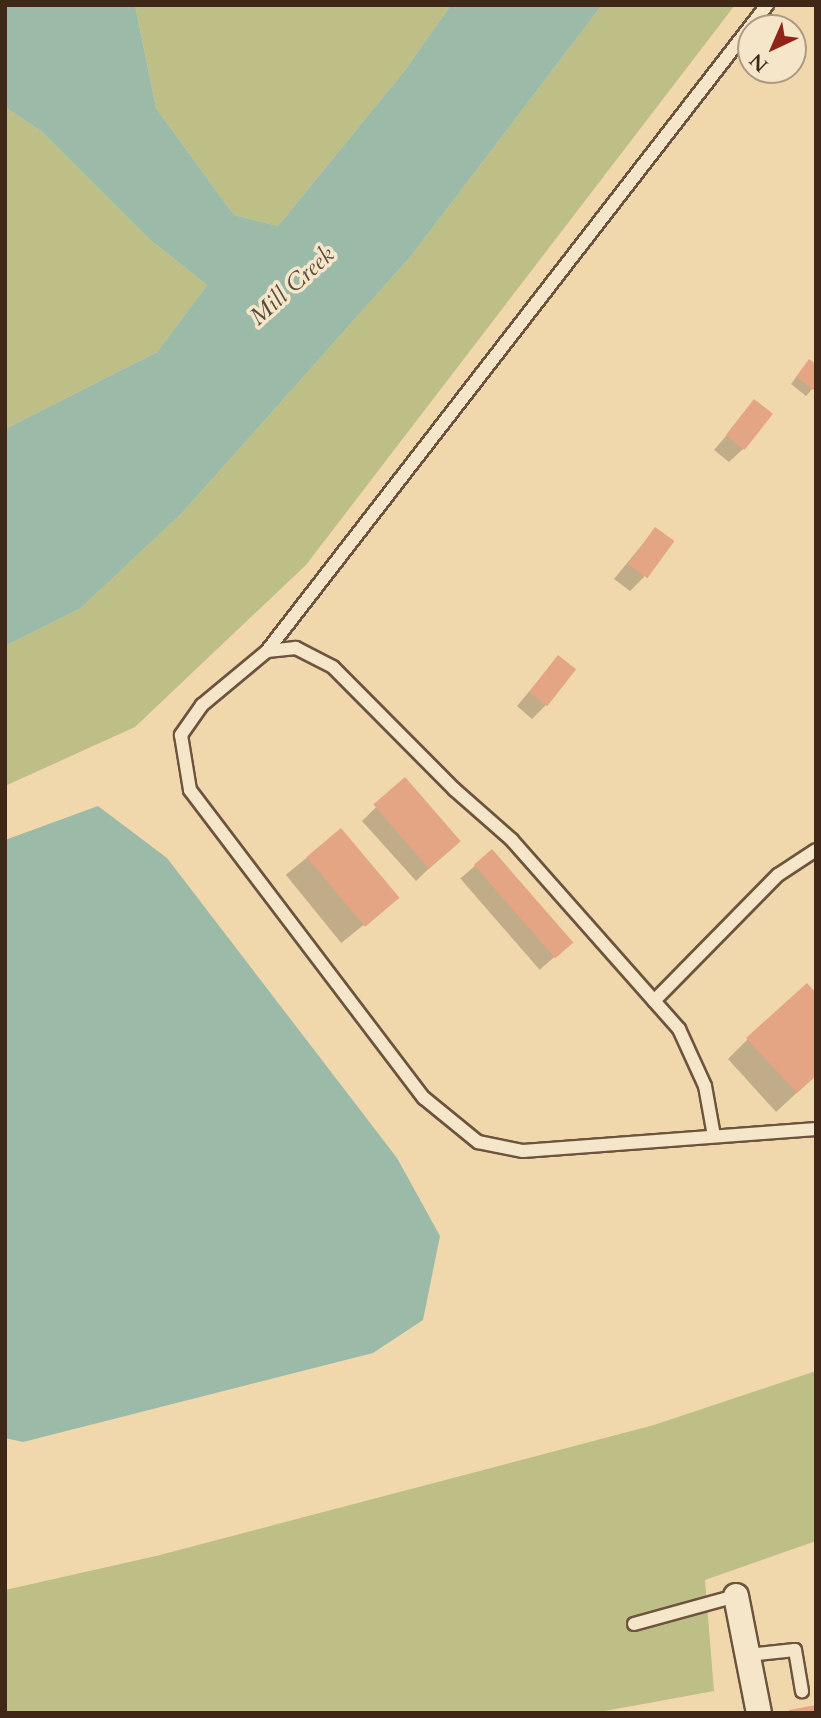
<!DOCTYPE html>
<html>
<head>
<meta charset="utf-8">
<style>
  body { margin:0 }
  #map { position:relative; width:821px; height:1718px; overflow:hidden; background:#f1d8ac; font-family:Cardo,serif }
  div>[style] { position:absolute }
  .green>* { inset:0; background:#bebe87 }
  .water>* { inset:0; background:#9bbaa8 }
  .shadow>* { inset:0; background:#0003; transform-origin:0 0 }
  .building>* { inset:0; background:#e3a583; transform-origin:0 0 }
  .roads { filter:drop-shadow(2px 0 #6c543e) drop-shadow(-2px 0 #6c543e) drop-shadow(0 2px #6c543e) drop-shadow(0 -2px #6c543e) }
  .service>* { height:12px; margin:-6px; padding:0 6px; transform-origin:6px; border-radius:6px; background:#f6e6c9 }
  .minor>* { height:24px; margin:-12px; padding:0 12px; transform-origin:12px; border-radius:12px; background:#f6e6c9 }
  span { translate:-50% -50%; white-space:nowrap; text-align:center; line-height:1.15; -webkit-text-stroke:7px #f6e6c9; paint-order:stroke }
  .water-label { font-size:24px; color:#574c3d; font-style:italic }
  .frame { position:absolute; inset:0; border:7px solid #402819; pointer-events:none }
  .north { position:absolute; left:737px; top:14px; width:70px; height:70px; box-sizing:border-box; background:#f6e6c9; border:2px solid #ad9a83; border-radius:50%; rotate:224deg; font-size:19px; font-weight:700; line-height:28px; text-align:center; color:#402819 }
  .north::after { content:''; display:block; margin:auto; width:24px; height:32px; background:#8f2418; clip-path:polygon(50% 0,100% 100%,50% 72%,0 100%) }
</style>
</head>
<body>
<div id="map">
  <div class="green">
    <div style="clip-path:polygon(135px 5px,451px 5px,405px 70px,278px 226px,234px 215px,156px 108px)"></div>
    <div style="clip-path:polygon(602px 5px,735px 5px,306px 565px,135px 727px,5px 786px,5px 646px,81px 608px,182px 513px,411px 256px)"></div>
    <div style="clip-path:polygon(5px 107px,41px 131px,148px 238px,207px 285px,157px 352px,5px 429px)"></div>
    <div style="clip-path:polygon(816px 1371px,816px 1541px,705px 1580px,714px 1691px,594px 1713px,5px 1713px,5px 1590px,156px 1556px,654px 1425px)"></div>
  </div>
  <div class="water">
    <div style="clip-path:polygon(5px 5px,135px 5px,156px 108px,234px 215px,278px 226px,405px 70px,451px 5px,602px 5px,411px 256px,182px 513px,81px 608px,5px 646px,5px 429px,157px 352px,207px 285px,148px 238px,41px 131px,5px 107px)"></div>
    <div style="clip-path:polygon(98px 806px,167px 858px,397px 1158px,440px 1236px,423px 1320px,373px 1353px,23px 1442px,5px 1438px,5px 840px)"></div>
  </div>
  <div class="shadow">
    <div style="clip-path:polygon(816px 366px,816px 385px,806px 396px,791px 384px,803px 368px)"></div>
    <div style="clip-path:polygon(755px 402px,743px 449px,729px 462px,714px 450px)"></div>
    <div style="clip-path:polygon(655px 529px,644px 577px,630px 591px,614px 579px)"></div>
    <div style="clip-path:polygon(558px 657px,546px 705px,532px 719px,517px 706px)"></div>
    <div style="clip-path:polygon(405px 779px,444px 854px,416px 881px,362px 821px)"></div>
    <div style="left:341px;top:830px;width:88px;height:71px;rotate:51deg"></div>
    <div style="left:492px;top:851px;width:121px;height:42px;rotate:49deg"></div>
    <div style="clip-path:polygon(748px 1039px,816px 1075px,776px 1112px,728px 1059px)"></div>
  </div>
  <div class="building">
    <div style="clip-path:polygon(809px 359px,816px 364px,814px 390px,796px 377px)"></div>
    <div style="left:754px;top:399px;width:24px;height:46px;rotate:38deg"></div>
    <div style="left:655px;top:527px;width:24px;height:46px;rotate:36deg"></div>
    <div style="left:558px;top:655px;width:23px;height:47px;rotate:38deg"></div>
    <div style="left:405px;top:777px;width:85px;height:42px;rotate:49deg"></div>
    <div style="left:341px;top:828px;width:91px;height:45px;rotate:50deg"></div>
    <div style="left:492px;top:849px;width:124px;height:24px;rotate:49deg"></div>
    <div style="clip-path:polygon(807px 983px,816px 993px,816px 1076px,797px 1093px,746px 1038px)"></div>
    <div style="clip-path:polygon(816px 1705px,816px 1713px,789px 1713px,789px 1710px)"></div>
  </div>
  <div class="roads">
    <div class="service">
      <div style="left:267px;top:651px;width:817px;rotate:-52.26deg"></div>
      <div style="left:654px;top:1001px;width:177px;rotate:-45.5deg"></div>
      <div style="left:778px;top:875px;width:45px;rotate:-33.3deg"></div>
      <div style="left:714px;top:1136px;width:51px;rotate:-100.2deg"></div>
      <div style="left:705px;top:1086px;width:63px;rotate:-114.5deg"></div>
      <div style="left:679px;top:1029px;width:252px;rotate:-131.5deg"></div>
      <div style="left:512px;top:840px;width:76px;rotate:-138.7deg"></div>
      <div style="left:455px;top:790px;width:173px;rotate:-134.8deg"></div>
      <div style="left:333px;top:667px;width:42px;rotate:-152.8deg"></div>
      <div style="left:296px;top:648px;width:29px;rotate:174deg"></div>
      <div style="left:267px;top:651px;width:85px;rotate:140.3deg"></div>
      <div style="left:202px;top:705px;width:37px;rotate:125deg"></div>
      <div style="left:181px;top:735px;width:56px;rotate:80.7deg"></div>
      <div style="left:190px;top:790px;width:387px;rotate:52.8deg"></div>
      <div style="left:424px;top:1098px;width:70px;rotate:39.2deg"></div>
      <div style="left:478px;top:1142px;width:46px;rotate:11.3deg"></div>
      <div style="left:523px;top:1151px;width:294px;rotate:-4.3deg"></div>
      <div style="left:634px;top:1624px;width:106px;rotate:-15.4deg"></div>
      <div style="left:748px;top:1655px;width:47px;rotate:-6.1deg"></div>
      <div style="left:795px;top:1650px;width:42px;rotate:80.3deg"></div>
    </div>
    <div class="minor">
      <div style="left:736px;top:1596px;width:119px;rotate:78.9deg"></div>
    </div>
  </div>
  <div class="water-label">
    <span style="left:292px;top:286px;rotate:-42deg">Mill Creek</span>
  </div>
  <div class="frame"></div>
  <div class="north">N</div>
</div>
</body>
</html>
